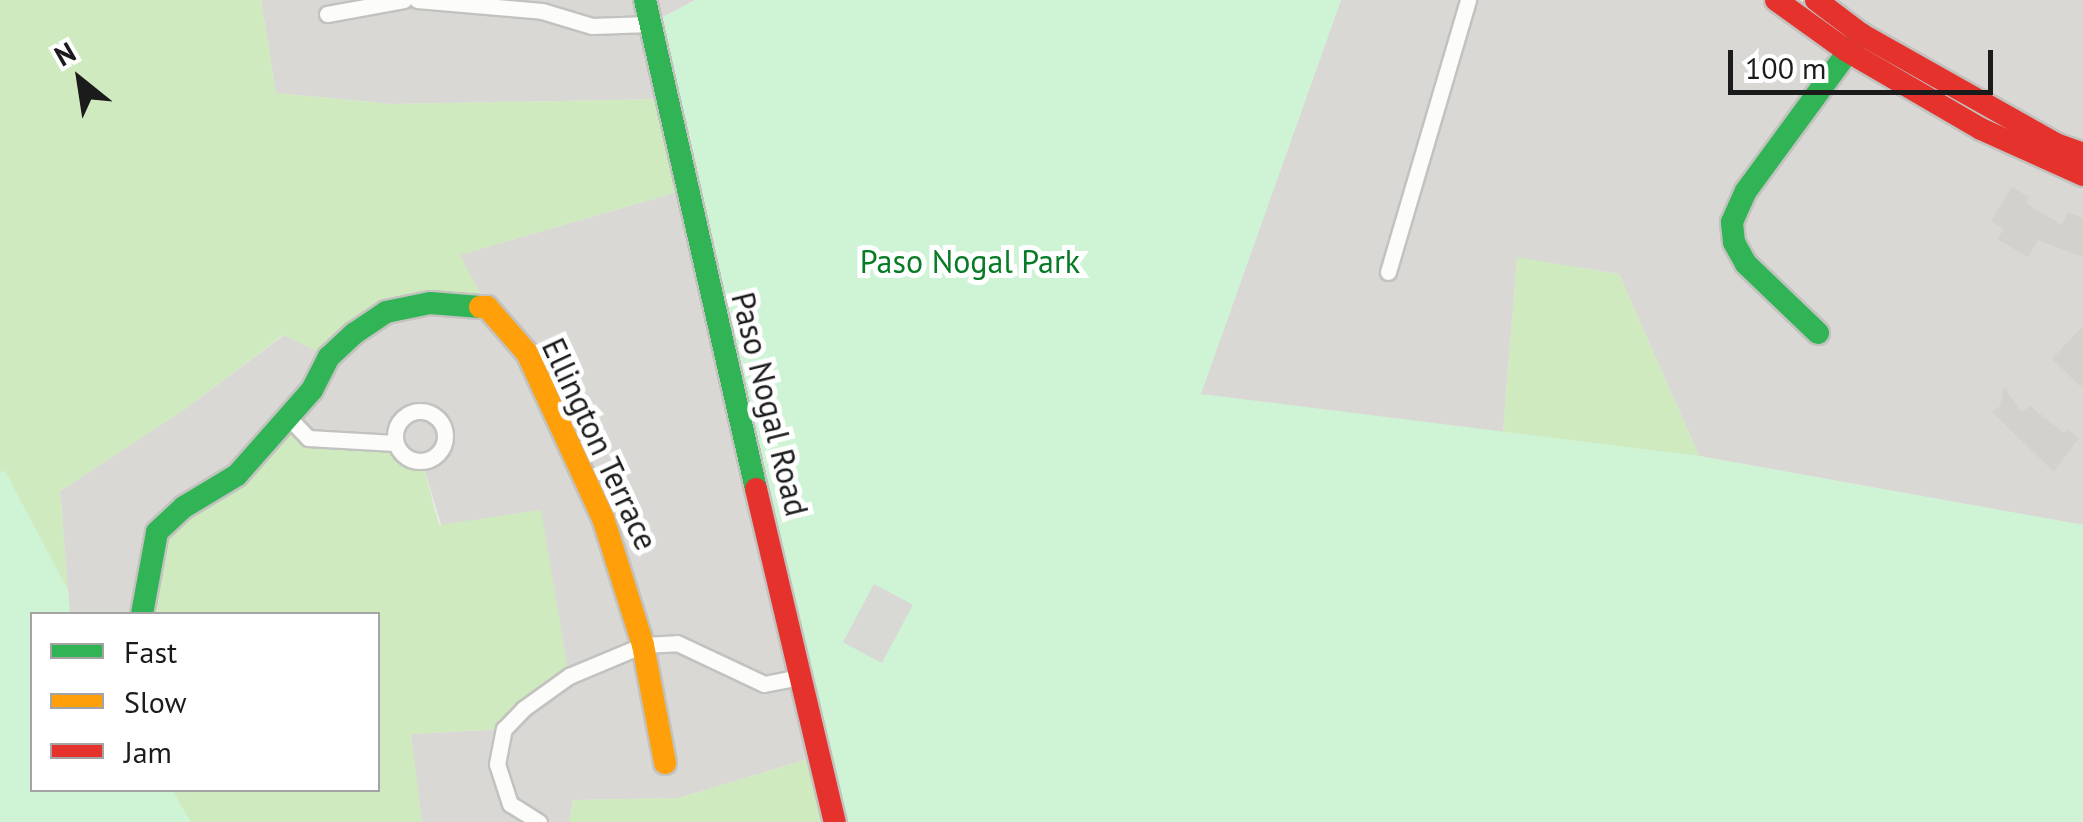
<!DOCTYPE html>
<html>
<head>
<meta charset="utf-8">
<style>
  body { margin:0 }
  #map { position:relative; width:2083px; height:822px; overflow:hidden; background:#eae9e3; font-family:"PT Sans",sans-serif }
  div>[style] { position:absolute }
  .residential>* { inset:0; background:#d9d8d5 }
  .grass>* { inset:0; background:#d0eac0 }
  .park>* { inset:0; background:#cff3d5 }
  .parking>* { inset:0; background:#d8d8d5; transform-origin:0 0 }
  .building>* { inset:0; background:#d2d1cc }
  .roads { filter:drop-shadow(2px 0 #c2c2bf) drop-shadow(-2px 0 #c2c2bf) drop-shadow(0 2px #c2c2bf) drop-shadow(0 -2px #c2c2bf) }
  .street>* { height:15px; margin:-7.5px; padding:0 7.5px; transform-origin:7.5px; border-radius:7.5px; background:#fcfcfb }
  .street>.ring { margin:-7.5px; padding:0; box-sizing:content-box; background:none; border:15px solid #fcfcfb; border-radius:50% }
  .fast>* { height:22px; margin:-11px; padding:0 11px; transform-origin:11px; border-radius:11px; background:#30b455 }
  .slow>* { height:22px; margin:-11px; padding:0 11px; transform-origin:11px; border-radius:11px; background:#ff9f0a }
  .jam>* { height:22px; margin:-11px; padding:0 11px; transform-origin:11px; border-radius:11px; background:#e5322d }
  span { translate:-50% -50%; white-space:nowrap; text-align:center; line-height:1.15; -webkit-text-stroke:10px #fff; paint-order:stroke }
  .park-label { font-size:32px; color:#077b25 }
  .street-label { font-size:32px; color:#1b1b1b }
  .legend { position:absolute; left:30px; top:612px; width:350px; height:180px; box-sizing:border-box; background:#fff; border:2px solid #a4a4a4; margin:0; padding:12px 18px; list-style:none; font-size:30px; color:#1b1b1b }
  .legend li { display:flex; align-items:center; gap:20px; height:50px }
  .legend b { width:50px; border:2px solid #a4a4a4 }
  .north { position:absolute; left:30px; top:30px; width:100px; height:100px; -webkit-text-stroke:8px #fff; paint-order:stroke; rotate:330deg; font-size:28px; font-weight:700; line-height:40px; text-align:center; color:#1b1b1b }
  .north::after { content:''; display:block; margin:auto; width:35px; height:45px; background:#1b1b1b; clip-path:polygon(50% 0,100% 100%,50% 72%,0 100%) }
  .scale { position:absolute; left:1728px; top:50px; width:265px; height:45px; box-sizing:border-box; border:5px solid #1b1b1b; border-top:0; padding-left:12px; font-size:30px; line-height:35px; white-space:nowrap; color:#1b1b1b; -webkit-text-stroke:8px #fff; paint-order:stroke }
</style>
</head>
<body>
<div id="map">
  <div class="residential">
    <div style="clip-path:polygon(261px 0,695px 0,650px 24px,666px 99px,392px 104px,276px 93px)"></div>
    <div style="clip-path:polygon(1341px 0,1776px 0,2083px 175px,2083px 525px,1699px 456px,1619px 274px,1517px 258px,1503px 433px,1200px 395px)"></div>
    <div style="clip-path:polygon(1816px 0,2083px 0,2083px 154px)"></div>
    <div style="clip-path:polygon(688px 189px,821px 755px,679px 798px,573px 800px,569px 822px,422px 822px,410px 734px,504px 729px,422px 462px,401px 454px,142px 614px,70px 614px,60px 491px,185px 409px,284px 335px,386px 312px,487px 306px,459px 255px)"></div>
  </div>
  <div class="grass">
    <div style="clip-path:polygon(0 0,261px 0,276px 93px,392px 104px,666px 99px,688px 189px,460px 255px,487px 307px,386px 312px,329px 357px,283px 335px,185px 409px,60px 491px,70px 614px,32px 614px,32px 790px,378px 790px,378px 614px,142px 614px,157px 532px,288px 417px,309px 438px,395px 443px,401px 454px,422px 462px,439px 525px,541px 510px,569px 676px,504px 729px,411px 734px,422px 822px,0 822px)"></div>
    <div style="clip-path:polygon(1517px 257px,1619px 274px,1699px 456px,1503px 433px)"></div>
    <div style="clip-path:polygon(821px 755px,835px 822px,569px 822px,573px 800px,679px 798px)"></div>
  </div>
  <div class="park">
    <div style="clip-path:polygon(696px 0,1341px 0,1201px 394px,1699px 456px,2083px 525px,2083px 822px,835px 822px,650px 24px)"></div>
    <div style="clip-path:polygon(5px 471px,68px 590px,70px 614px,32px 614px,32px 790px,172px 790px,191px 822px,0 822px,0 472px)"></div>
  </div>
  <div class="parking">
    <div style="left:874px;top:584px;width:44px;height:66px;rotate:28deg"></div>
  </div>
  <div class="building">
    <div style="clip-path:polygon(2012px 187px,2029px 197px,2026px 203px,2062px 225px,2068px 212px,2083px 218px,2083px 257px,2038px 240px,2028px 257px,1997px 239px,2004px 229px,1991px 221px)"></div>
    <div style="clip-path:polygon(2083px 326px,2083px 389px,2052px 359px)"></div>
    <div style="clip-path:polygon(2004px 387px,2022px 412px,2030px 406px,2064px 433px,2068px 430px,2079px 438px,2054px 472px,1992px 412px,2000px 406px)"></div>
  </div>
  <div class="roads">
    <div class="street">
      <div style="left:417px;top:0;width:125px;rotate:5deg"></div>
      <div style="left:542px;top:11px;width:52px;rotate:16.7deg"></div>
      <div style="left:592px;top:26px;width:58px;rotate:-2deg"></div>
      <div style="left:327px;top:14px;width:78px;rotate:-10.3deg"></div>
      <div style="left:1388px;top:272px;width:284px;rotate:-73.6deg"></div>
      <div class="ring" style="left:395px;top:411px;width:35px;height:35px"></div>
      <div style="left:288px;top:417px;width:29px;rotate:46deg"></div>
      <div style="left:308px;top:438px;width:87px;rotate:3.3deg"></div>
      <div style="left:539px;top:822px;width:34px;rotate:-148deg"></div>
      <div style="left:510px;top:804px;width:42px;rotate:-108deg"></div>
      <div style="left:497px;top:764px;width:36px;rotate:-79deg"></div>
      <div style="left:504px;top:729px;width:28px;rotate:-46deg"></div>
      <div style="left:523px;top:709px;width:57px;rotate:-35.7deg"></div>
      <div style="left:569px;top:676px;width:80px;rotate:-22.7deg"></div>
      <div style="left:643px;top:645px;width:34px;rotate:-3deg"></div>
      <div style="left:677px;top:643px;width:96px;rotate:25.2deg"></div>
      <div style="left:764px;top:684px;width:37px;rotate:-11deg"></div>
    </div>
    <div class="fast">
      <div style="left:645px;top:0;width:501px;rotate:77.21deg"></div>
      <div style="left:1818px;top:333px;width:100px;rotate:-136.2deg"></div>
      <div style="left:1746px;top:264px;width:25px;rotate:-119deg"></div>
      <div style="left:1734px;top:242px;width:20px;rotate:-96deg"></div>
      <div style="left:1732px;top:222px;width:34px;rotate:-66deg"></div>
      <div style="left:1746px;top:191px;width:195px;rotate:-53.8deg"></div>
      <div style="left:142px;top:614px;width:83px;rotate:-79.6deg"></div>
      <div style="left:157px;top:532px;width:37px;rotate:-43deg"></div>
      <div style="left:184px;top:507px;width:62px;rotate:-31.1deg"></div>
      <div style="left:237px;top:475px;width:113px;rotate:-48.6deg"></div>
      <div style="left:312px;top:390px;width:37px;rotate:-63deg"></div>
      <div style="left:329px;top:357px;width:35px;rotate:-43deg"></div>
      <div style="left:355px;top:333px;width:37px;rotate:-34deg"></div>
      <div style="left:386px;top:312px;width:45px;rotate:-11.6deg"></div>
      <div style="left:430px;top:303px;width:50px;rotate:4.6deg"></div>
    </div>
    <div class="slow">
      <div style="left:480px;top:307px;width:7px"></div>
      <div style="left:487px;top:307px;width:61px;rotate:49deg"></div>
      <div style="left:527px;top:353px;width:182px;rotate:65.3deg"></div>
      <div style="left:603px;top:518px;width:133px;rotate:72.5deg"></div>
      <div style="left:643px;top:645px;width:120px;rotate:79.4deg"></div>
    </div>
    <div class="jam">
      <div style="left:1776px;top:0;width:87px;rotate:35.7deg"></div>
      <div style="left:1847px;top:51px;width:155px;rotate:30.2deg"></div>
      <div style="left:1981px;top:129px;width:112px;rotate:24.3deg"></div>
      <div style="left:1816px;top:0;width:56px;rotate:37.1deg"></div>
      <div style="left:1861px;top:34px;width:224px;rotate:29.4deg"></div>
      <div style="left:2056px;top:144px;width:29px;rotate:20deg"></div>
      <div style="left:756px;top:489px;width:342px;rotate:76.7deg"></div>
    </div>
  </div>
  <div class="park-label">
    <span style="left:970px;top:261px">Paso Nogal Park</span>
  </div>
  <div class="street-label">
    <span style="left:770px;top:404px;rotate:76deg">Paso Nogal Road</span>
    <span style="left:600px;top:444px;rotate:65deg">Ellington Terrace</span>
  </div>
  <ul class="legend">
  <li><b style="height:12px;background:#30b455"></b>Fast</li>
  <li><b style="height:12px;background:#ff9f0a"></b>Slow</li>
  <li><b style="height:12px;background:#e5322d"></b>Jam</li>
  </ul>
  <div class="north">N</div>
  <div class="scale">100 m</div>
</div>
</body>
</html>
